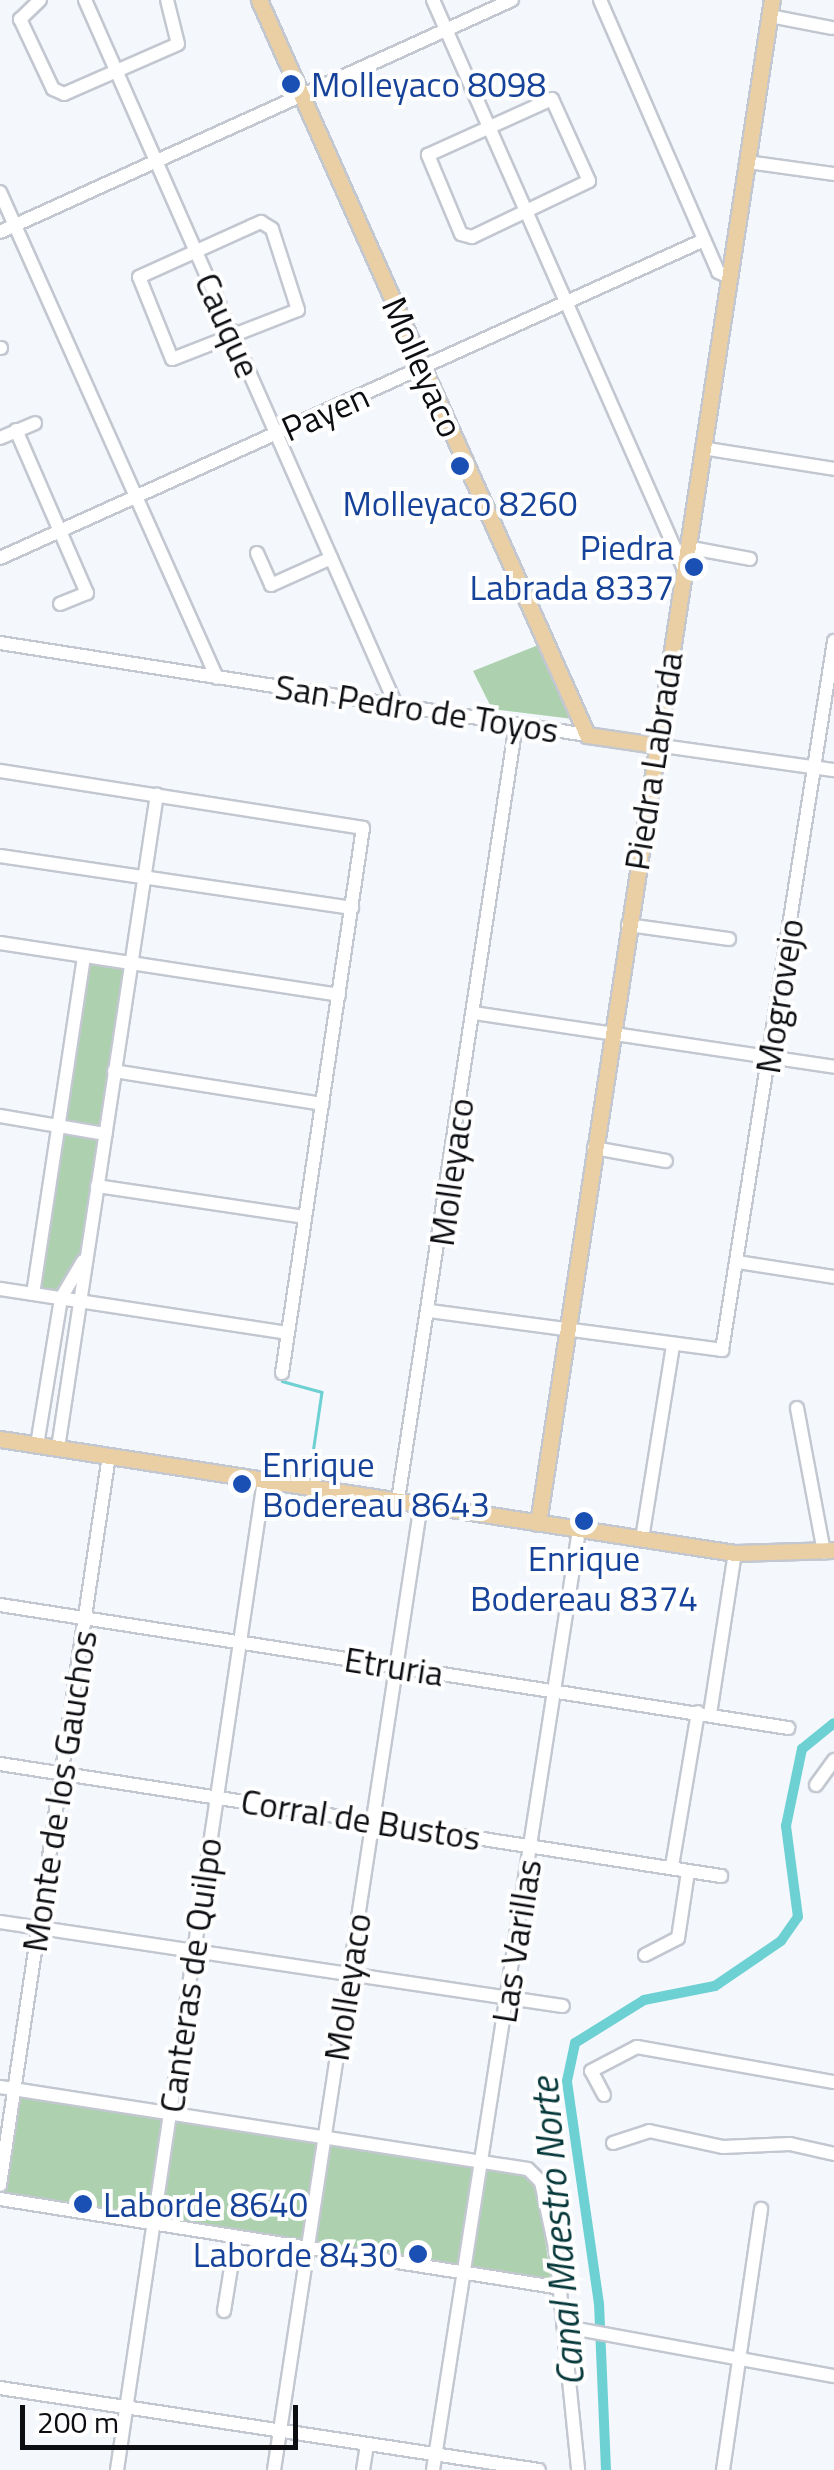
<!DOCTYPE html>
<html>
<head>
<meta charset="utf-8">
<style>
  body { margin:0 }
  #map { position:relative; width:834px; height:2470px; overflow:hidden; background:#f4f8fd; font-family:"Titillium Web",sans-serif }
  div>[style] { position:absolute }
  .green>* { inset:0; background:#add1af; transform-origin:0 0 }
  .stream>* { height:2.5px; margin:-1.25px; padding:0 1.25px; transform-origin:1.25px; border-radius:1.25px; background:#6dd0d3 }
  .canal>* { height:10px; margin:-5px; padding:0 5px; transform-origin:5px; border-radius:5px; background:#6dd0d3 }
  .roads { filter:drop-shadow(2px 0 #c2c7d0) drop-shadow(-2px 0 #c2c7d0) drop-shadow(0 2px #c2c7d0) drop-shadow(0 -2px #c2c7d0) }
  .minor>* { height:12px; margin:-6px; padding:0 6px; transform-origin:6px; border-radius:6px; background:#fff }
  .major>* { height:15px; margin:-7.5px; padding:0 7.5px; transform-origin:7.5px; border-radius:7.5px; background:#e9cfa3 }
  .dots>* { width:28px; height:28px; translate:-50% -50%; box-sizing:border-box; border:5px solid #fff; border-radius:50% }
  span { translate:-50% -50%; white-space:nowrap; text-align:center; line-height:1.15; -webkit-text-stroke:8px #fff; paint-order:stroke }
  .transit-label { font-size:35px; color:#164399 }
  .left { translate:0 -50%; text-align:left }
  .right { translate:-100% -50%; text-align:right }
  .street-label { font-size:35px; color:#0c0e11 }
  .water-label { font-size:38px; color:#053739; font-style:italic }
  .scale { position:absolute; left:20px; top:2405px; width:278px; height:45px; box-sizing:border-box; border:5px solid #0c0e11; border-top:0; padding-left:12px; font-size:30px; line-height:35px; white-space:nowrap; color:#0c0e11; -webkit-text-stroke:8px #fff; paint-order:stroke }
</style>
</head>
<body>
<div id="map">
  <div class="green">
    <div style="clip-path:polygon(546px 642px,573px 719px,492px 709px,473px 671px)"></div>
    <div style="left:88px;top:964px;width:37px;height:160px;rotate:9deg"></div>
    <div style="clip-path:polygon(63px 1132px,100px 1139px,84px 1251px,57px 1294px,38px 1291px)"></div>
    <div style="left:17px;top:2093px;width:152px;height:104px;rotate:9deg"></div>
    <div style="left:175px;top:2118px;width:146px;height:105px;rotate:9deg"></div>
    <div style="left:330px;top:2141px;width:151px;height:106px;rotate:9deg"></div>
    <div style="clip-path:polygon(485px 2166px,535px 2174px,552px 2285px,468px 2271px)"></div>
  </div>
  <div class="stream">
    <div style="left:282px;top:1381px;width:41px;rotate:15.4deg"></div>
    <div style="left:322px;top:1392px;width:69px;rotate:98.4deg"></div>
  </div>
  <div class="canal">
    <div style="left:606px;top:2470px;width:166px;rotate:-92.4deg"></div>
    <div style="left:599px;top:2304px;width:225px;rotate:-98.2deg"></div>
    <div style="left:567px;top:2081px;width:39px;rotate:-78deg"></div>
    <div style="left:575px;top:2043px;width:81px;rotate:-31.9deg"></div>
    <div style="left:644px;top:2000px;width:72px;rotate:-11.2deg"></div>
    <div style="left:715px;top:1986px;width:80px;rotate:-34.3deg"></div>
    <div style="left:781px;top:1941px;width:29px;rotate:-55deg"></div>
    <div style="left:798px;top:1917px;width:92px;rotate:-97.5deg"></div>
    <div style="left:786px;top:1826px;width:79px;rotate:-78.3deg"></div>
    <div style="left:802px;top:1749px;width:41px;rotate:-39.1deg"></div>
  </div>
  <div class="roads">
    <div class="minor">
      <div style="left:40px;top:0;width:28px;rotate:136deg"></div>
      <div style="left:20px;top:19px;width:77px;rotate:64.8deg"></div>
      <div style="left:53px;top:89px;width:12px;rotate:24deg"></div>
      <div style="left:64px;top:94px;width:124px;rotate:-23.7deg"></div>
      <div style="left:178px;top:44px;width:45px;rotate:-104deg"></div>
      <div style="left:85px;top:0;width:771px;rotate:66.2deg"></div>
      <div style="left:433px;top:0;width:620px;rotate:66.21deg"></div>
      <div style="left:600px;top:0;width:296px;rotate:66.5deg"></div>
      <div style="left:718px;top:272px;width:12px;rotate:24deg"></div>
      <div style="left:770px;top:16px;width:63px;rotate:11deg"></div>
      <div style="left:552px;top:99px;width:90px;rotate:65.7deg"></div>
      <div style="left:589px;top:181px;width:130px;rotate:154.4deg"></div>
      <div style="left:472px;top:237px;width:11px;rotate:-165deg"></div>
      <div style="left:461px;top:234px;width:86px;rotate:-112.7deg"></div>
      <div style="left:428px;top:155px;width:136px;rotate:-24.3deg"></div>
      <div style="left:747px;top:162px;width:88px;rotate:7.9deg"></div>
      <div style="left:0;top:192px;width:532px;rotate:65.94deg"></div>
      <div style="left:261px;top:222px;width:13px;rotate:32deg"></div>
      <div style="left:272px;top:229px;width:85px;rotate:72.2deg"></div>
      <div style="left:298px;top:310px;width:135px;rotate:158.7deg"></div>
      <div style="left:172px;top:359px;width:88px;rotate:-111.9deg"></div>
      <div style="left:139px;top:277px;width:134px;rotate:-24.3deg"></div>
      <div style="left:0;top:232px;width:562px;rotate:-24.38deg"></div>
      <div style="left:0;top:348px;width:1px"></div>
      <div style="left:16px;top:430px;width:178px;rotate:66.5deg"></div>
      <div style="left:87px;top:593px;width:29px;rotate:158deg"></div>
      <div style="left:0;top:438px;width:38px;rotate:-23deg"></div>
      <div style="left:702px;top:448px;width:134px;rotate:9deg"></div>
      <div style="left:686px;top:547px;width:65px;rotate:10.6deg"></div>
      <div style="left:257px;top:553px;width:35px;rotate:66deg"></div>
      <div style="left:271px;top:585px;width:66px;rotate:-24.2deg"></div>
      <div style="left:0;top:558px;width:772px;rotate:-24.31deg"></div>
      <div style="left:0;top:643px;width:594px;rotate:8.91deg"></div>
      <div style="left:655px;top:745px;width:181px;rotate:8deg"></div>
      <div style="left:0;top:771px;width:367px;rotate:8.9deg"></div>
      <div style="left:363px;top:828px;width:551px;rotate:98.45deg"></div>
      <div style="left:0;top:856px;width:356px;rotate:8.4deg"></div>
      <div style="left:628px;top:925px;width:102px;rotate:7.9deg"></div>
      <div style="left:0;top:943px;width:343px;rotate:8.7deg"></div>
      <div style="left:474px;top:1013px;width:364px;rotate:8.5deg"></div>
      <div style="left:114px;top:1071px;width:211px;rotate:9deg"></div>
      <div style="left:0;top:1116px;width:107px;rotate:9.7deg"></div>
      <div style="left:594px;top:1148px;width:73px;rotate:10.2deg"></div>
      <div style="left:97px;top:1186px;width:210px;rotate:8.5deg"></div>
      <div style="left:738px;top:1262px;width:97px;rotate:8.9deg"></div>
      <div style="left:0;top:1289px;width:291px;rotate:8.7deg"></div>
      <div style="left:33px;top:1294px;width:341px;rotate:-81.4deg"></div>
      <div style="left:430px;top:1311px;width:295px;rotate:7.6deg"></div>
      <div style="left:722px;top:1350px;width:718px;rotate:-81.02deg"></div>
      <div style="left:797px;top:1408px;width:147px;rotate:79.4deg"></div>
      <div style="left:37px;top:1445px;width:149px;rotate:-80.7deg"></div>
      <div style="left:61px;top:1298px;width:43px;rotate:-59.3deg"></div>
      <div style="left:58px;top:1448px;width:661px;rotate:-81.39deg"></div>
      <div style="left:398px;top:1500px;width:785px;rotate:-81.35deg"></div>
      <div style="left:642px;top:1539px;width:195px;rotate:-80.9deg"></div>
      <div style="left:0;top:1605px;width:798px;rotate:8.87deg"></div>
      <div style="left:710px;top:1714px;width:163px;rotate:-81.2deg"></div>
      <div style="left:0;top:1764px;width:730px;rotate:8.83deg"></div>
      <div style="left:816px;top:1785px;width:31px;rotate:-54deg"></div>
      <div style="left:672px;top:1866px;width:156px;rotate:-80.4deg"></div>
      <div style="left:0;top:1922px;width:569px;rotate:8.49deg"></div>
      <div style="left:645px;top:1955px;width:37px;rotate:-27deg"></div>
      <div style="left:678px;top:1938px;width:67px;rotate:-81.4deg"></div>
      <div style="left:0;top:2087px;width:534px;rotate:8.83deg"></div>
      <div style="left:528px;top:2169px;width:18px;rotate:45deg"></div>
      <div style="left:541px;top:2182px;width:72px;rotate:77.9deg"></div>
      <div style="left:556px;top:2252px;width:219px;rotate:84.2deg"></div>
      <div style="left:604px;top:2095px;width:27px;rotate:-118deg"></div>
      <div style="left:591px;top:2071px;width:52px;rotate:-27.6deg"></div>
      <div style="left:637px;top:2047px;width:200px;rotate:10.1deg"></div>
      <div style="left:613px;top:2143px;width:38px;rotate:-18deg"></div>
      <div style="left:649px;top:2131px;width:76px;rotate:12.2deg"></div>
      <div style="left:723px;top:2147px;width:67px;rotate:-2.6deg"></div>
      <div style="left:790px;top:2144px;width:45px;rotate:12.8deg"></div>
      <div style="left:0;top:2185px;width:737px;rotate:-81.5deg"></div>
      <div style="left:0;top:2199px;width:568px;rotate:9.01deg"></div>
      <div style="left:224px;top:2311px;width:75px;rotate:-80.8deg"></div>
      <div style="left:566px;top:2327px;width:272px;rotate:10.4deg"></div>
      <div style="left:0;top:2388px;width:545px;rotate:8.65deg"></div>
      <div style="left:117px;top:2470px;width:1001px;rotate:-81.55deg"></div>
      <div style="left:274px;top:2470px;width:977px;rotate:-81.35deg"></div>
      <div style="left:363px;top:2470px;width:26px;rotate:-81deg"></div>
      <div style="left:433px;top:2470px;width:951px;rotate:-81.17deg"></div>
      <div style="left:723px;top:2470px;width:264px;rotate:-81.7deg"></div>
    </div>
    <div class="major">
      <div style="left:259px;top:0;width:805px;rotate:65.95deg"></div>
      <div style="left:587px;top:735px;width:69px;rotate:8.4deg"></div>
      <div style="left:0;top:1439px;width:744px;rotate:8.82deg"></div>
      <div style="left:735px;top:1553px;width:99px;rotate:-1.7deg"></div>
      <div style="left:538px;top:1523px;width:1541px;rotate:-81.27deg"></div>
    </div>
  </div>
  <div class="dots">
    <div style="left:291px;top:84px;background:#1a4fb4"></div>
    <div style="left:460px;top:466px;background:#1a4fb4"></div>
    <div style="left:694px;top:567px;background:#1a4fb4"></div>
    <div style="left:242px;top:1484px;background:#1a4fb4"></div>
    <div style="left:584px;top:1521px;background:#1a4fb4"></div>
    <div style="left:83px;top:2204px;background:#1a4fb4"></div>
    <div style="left:418px;top:2254px;background:#1a4fb4"></div>
  </div>
  <div class="transit-label">
    <span class="left" style="left:311px;top:84px">Molleyaco 8098</span>
    <span style="left:460px;top:503px">Molleyaco 8260</span>
    <span class="right" style="left:674px;top:567px">Piedra<br>Labrada 8337</span>
    <span class="left" style="left:262px;top:1484px">Enrique<br>Bodereau 8643</span>
    <span style="left:584px;top:1578px">Enrique<br>Bodereau 8374</span>
    <span class="left" style="left:103px;top:2204px">Laborde 8640</span>
    <span class="right" style="left:398px;top:2254px">Laborde 8430</span>
  </div>
  <div class="street-label">
    <span style="left:228px;top:325px;rotate:66deg">Cauque</span>
    <span style="left:423px;top:367px;rotate:66deg">Molleyaco</span>
    <span style="left:325px;top:412px;rotate:-24deg">Payen</span>
    <span style="left:417px;top:708px;rotate:9deg">San Pedro de Toyos</span>
    <span style="left:653px;top:761px;rotate:-81deg">Piedra Labrada</span>
    <span style="left:779px;top:996px;rotate:-81deg">Mogrovejo</span>
    <span style="left:451px;top:1172px;rotate:-82deg">Molleyaco</span>
    <span style="left:394px;top:1666px;rotate:9deg">Etruria</span>
    <span style="left:59px;top:1791px;rotate:-81deg">Monte de los Gauchos</span>
    <span style="left:361px;top:1819px;rotate:9deg">Corral de Bustos</span>
    <span style="left:516px;top:1941px;rotate:-81deg">Las Varillas</span>
    <span style="left:190px;top:1975px;rotate:-82deg">Canteras de Quilpo</span>
    <span style="left:347px;top:1987px;rotate:-81deg">Molleyaco</span>
  </div>
  <div class="water-label">
    <span style="left:558px;top:2232px;rotate:-95deg">Canal Maestro Norte</span>
  </div>
  <div class="scale">200 m</div>
</div>
</body>
</html>
